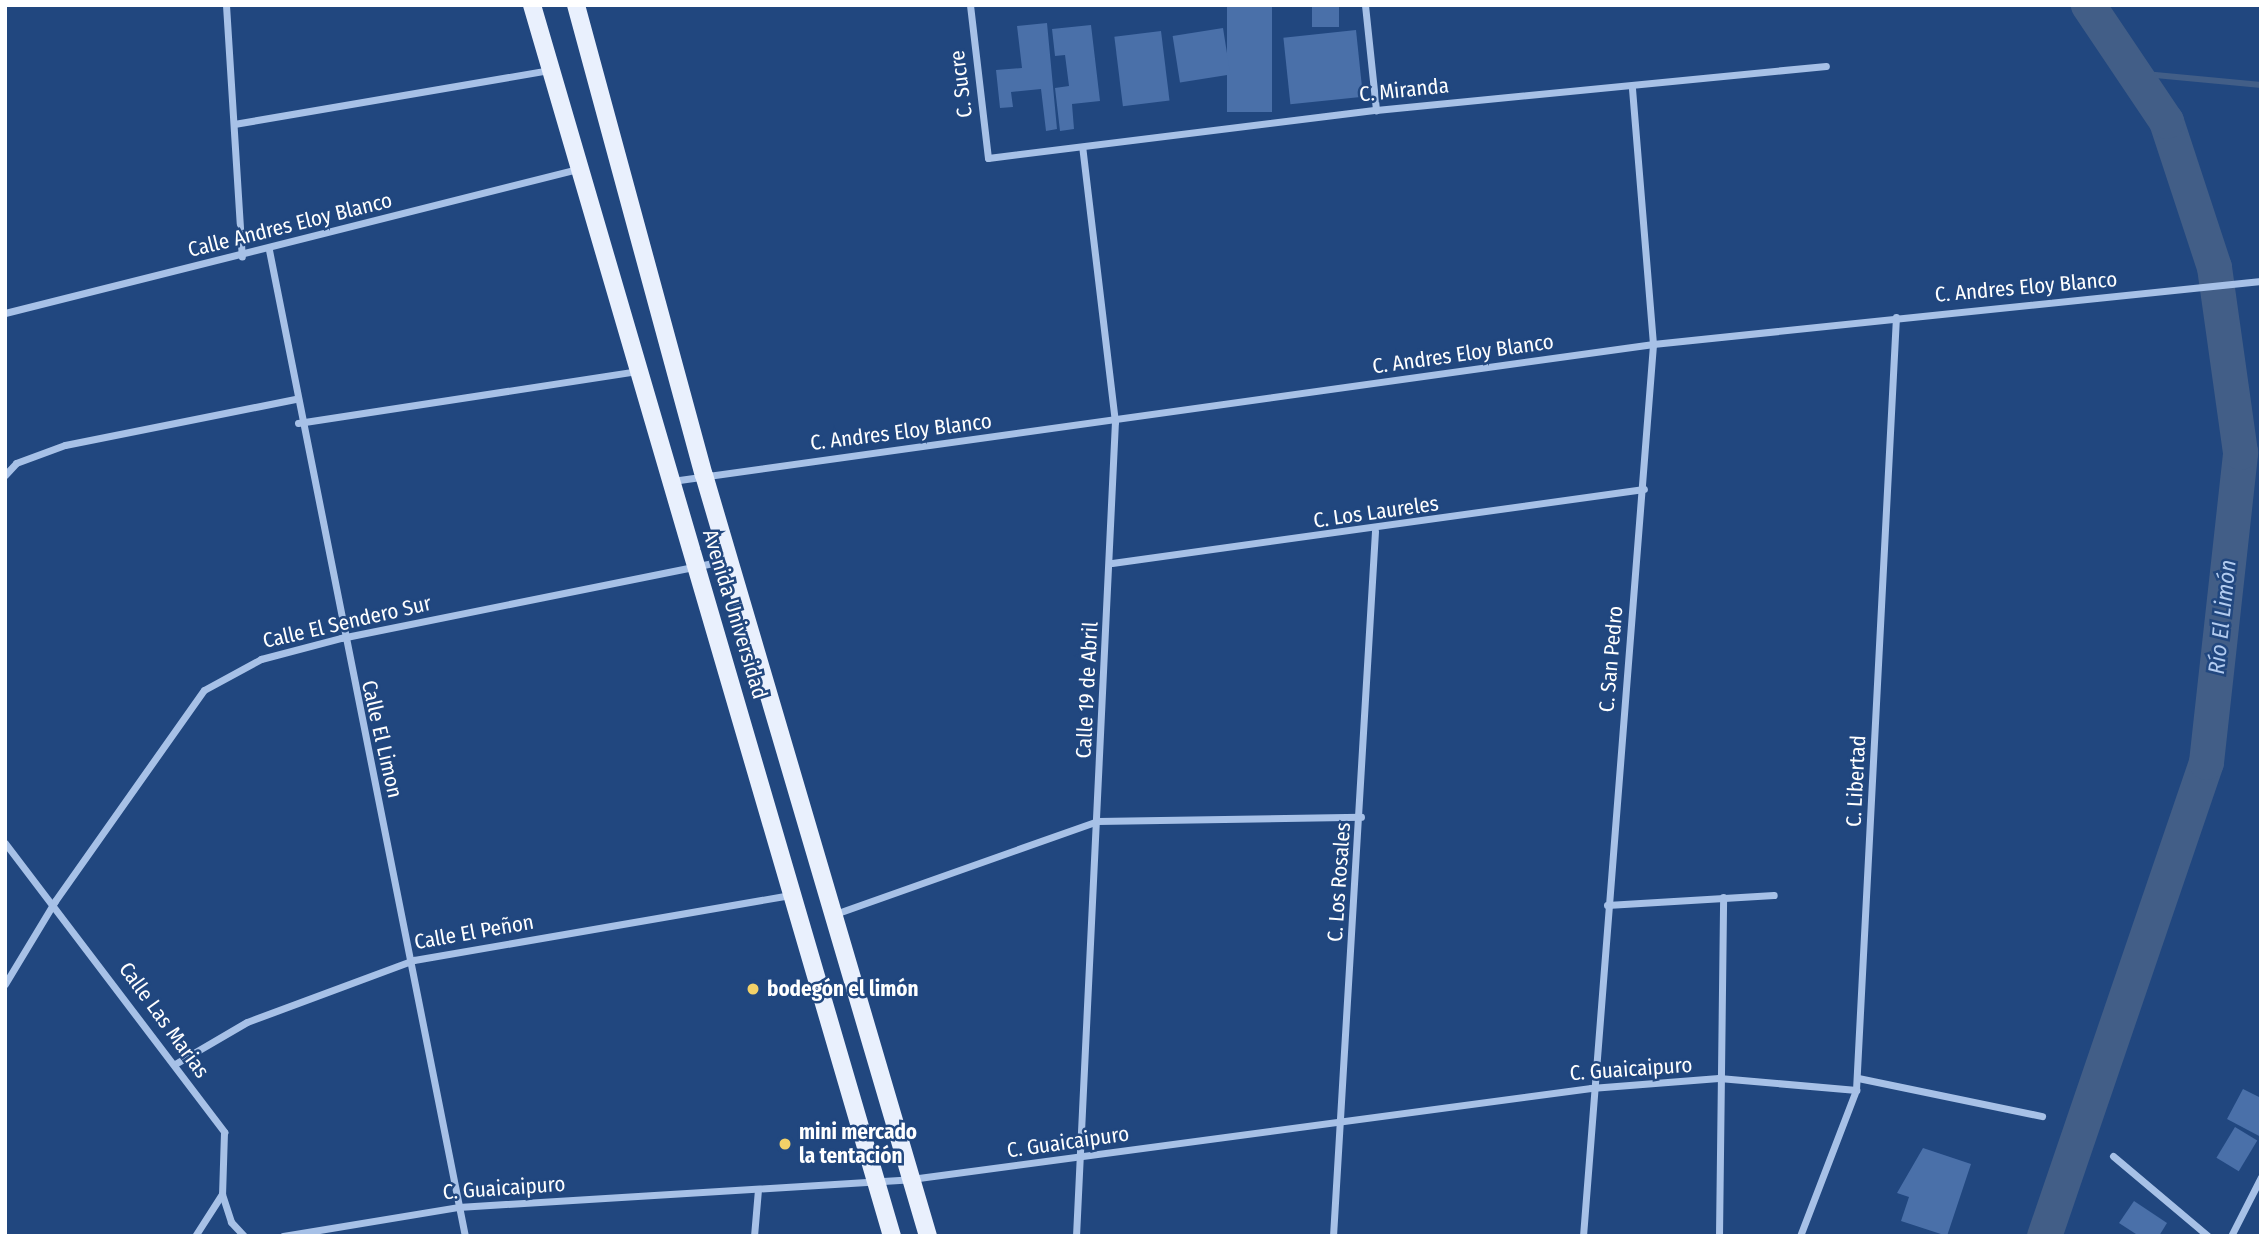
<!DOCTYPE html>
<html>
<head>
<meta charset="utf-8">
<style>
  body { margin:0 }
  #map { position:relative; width:2266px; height:1241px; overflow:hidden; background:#21477f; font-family:"Fira Sans Condensed",sans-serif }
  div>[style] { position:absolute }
  .stream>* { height:6px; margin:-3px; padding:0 3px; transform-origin:3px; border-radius:3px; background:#425e87 }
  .river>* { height:35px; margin:-17.5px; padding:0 17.5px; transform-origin:17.5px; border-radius:17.5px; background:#425e87 }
  .building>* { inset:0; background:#4a70a9; transform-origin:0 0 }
  .street>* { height:7px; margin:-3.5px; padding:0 3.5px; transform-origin:3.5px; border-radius:3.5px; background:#a7c1e7 }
  .primary>* { height:18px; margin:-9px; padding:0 9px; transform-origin:9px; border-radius:9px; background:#e9f0fd }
  .dots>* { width:19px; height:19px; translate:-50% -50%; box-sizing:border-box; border:4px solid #21477f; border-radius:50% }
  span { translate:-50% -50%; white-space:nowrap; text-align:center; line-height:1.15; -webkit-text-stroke:5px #21477f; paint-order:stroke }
  .street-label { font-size:21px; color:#fff }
  .poi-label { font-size:21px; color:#fff; font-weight:700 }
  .left { translate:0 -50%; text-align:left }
  .water-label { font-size:23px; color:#b2cbef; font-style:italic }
  .frame { position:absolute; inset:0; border:7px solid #fff; pointer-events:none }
</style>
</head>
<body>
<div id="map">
  <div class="stream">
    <div style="left:2134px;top:73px;width:128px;rotate:5.4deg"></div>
  </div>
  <div class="river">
    <div style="left:2044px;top:1236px;width:501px;rotate:-71.13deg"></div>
    <div style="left:2206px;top:762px;width:312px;rotate:-83.7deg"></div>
    <div style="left:2240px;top:452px;width:187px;rotate:-98deg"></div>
    <div style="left:2214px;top:267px;width:154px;rotate:-108.2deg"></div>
    <div style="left:2166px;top:121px;width:140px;rotate:-123.9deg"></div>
  </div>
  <div class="building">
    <div style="left:1227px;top:5px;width:45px;height:107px"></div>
    <div style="left:1312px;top:5px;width:27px;height:22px"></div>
    <div style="clip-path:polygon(1047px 23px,1057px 129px,1046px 131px,1041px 89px,1011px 92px,1013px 107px,1000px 108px,996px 70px,1022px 68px,1017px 26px)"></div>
    <div style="clip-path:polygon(1091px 25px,1100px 101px,1072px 104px,1074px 129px,1060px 131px,1055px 88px,1069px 86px,1065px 55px,1055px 56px,1052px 29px)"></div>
    <div style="left:1223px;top:28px;width:47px;height:51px;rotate:81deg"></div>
    <div style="left:1356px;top:30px;width:67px;height:73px;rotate:84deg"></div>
    <div style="left:1161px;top:31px;width:70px;height:47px;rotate:83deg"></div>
    <div style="clip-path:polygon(2243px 1089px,2261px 1098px,2261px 1137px,2227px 1119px)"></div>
    <div style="left:2235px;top:1127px;width:26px;height:36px;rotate:31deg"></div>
    <div style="clip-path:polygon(1923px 1148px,1971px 1164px,1947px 1236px,1901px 1221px,1909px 1197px,1897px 1193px)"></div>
    <div style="clip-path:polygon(2134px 1201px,2167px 1223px,2159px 1236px,2139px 1236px,2119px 1223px)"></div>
  </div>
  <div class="street">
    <div style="left:226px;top:5px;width:252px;rotate:86.4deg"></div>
    <div style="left:970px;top:5px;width:154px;rotate:83.3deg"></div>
    <div style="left:988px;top:158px;width:391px;rotate:-7.1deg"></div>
    <div style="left:1376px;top:110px;width:452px;rotate:-5.6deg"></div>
    <div style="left:1365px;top:5px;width:106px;rotate:84deg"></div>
    <div style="left:234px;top:124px;width:321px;rotate:-9.7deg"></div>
    <div style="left:269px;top:250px;width:1005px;rotate:78.76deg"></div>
    <div style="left:5px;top:313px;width:591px;rotate:-14.11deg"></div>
    <div style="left:298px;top:423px;width:343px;rotate:-8.7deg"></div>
    <div style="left:5px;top:475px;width:16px;rotate:-47deg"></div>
    <div style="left:16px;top:463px;width:52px;rotate:-20.2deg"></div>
    <div style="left:65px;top:445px;width:236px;rotate:-11.3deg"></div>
    <div style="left:672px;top:481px;width:991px;rotate:-7.95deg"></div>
    <div style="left:1653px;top:344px;width:611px;rotate:-5.92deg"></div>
    <div style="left:1112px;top:563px;width:537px;rotate:-7.92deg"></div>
    <div style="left:5px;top:843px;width:363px;rotate:52.8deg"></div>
    <div style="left:224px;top:1132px;width:62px;rotate:91.8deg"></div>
    <div style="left:222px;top:1194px;width:50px;rotate:122.7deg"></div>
    <div style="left:1607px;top:905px;width:167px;rotate:-3.4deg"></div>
    <div style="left:835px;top:914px;width:278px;rotate:-19.5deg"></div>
    <div style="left:1097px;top:821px;width:264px;rotate:-0.9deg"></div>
    <div style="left:5px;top:984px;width:97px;rotate:-58.9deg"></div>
    <div style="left:55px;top:901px;width:258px;rotate:-54.8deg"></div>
    <div style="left:204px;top:690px;width:65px;rotate:-28.5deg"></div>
    <div style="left:261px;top:659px;width:83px;rotate:-14.7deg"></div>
    <div style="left:341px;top:638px;width:396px;rotate:-11.4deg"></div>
    <div style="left:175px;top:1064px;width:83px;rotate:-30.3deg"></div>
    <div style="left:247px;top:1022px;width:178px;rotate:-20.4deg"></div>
    <div style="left:414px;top:960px;width:382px;rotate:-9.8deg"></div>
    <div style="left:1858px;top:1078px;width:188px;rotate:11.7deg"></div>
    <div style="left:2113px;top:1156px;width:124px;rotate:40.1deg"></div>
    <div style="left:222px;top:1194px;width:29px;rotate:72deg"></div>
    <div style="left:231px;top:1222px;width:19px;rotate:47deg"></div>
    <div style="left:283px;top:1236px;width:177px;rotate:-9.4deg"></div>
    <div style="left:458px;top:1207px;width:454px;rotate:-3.5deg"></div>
    <div style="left:911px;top:1179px;width:686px;rotate:-7.62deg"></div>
    <div style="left:1591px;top:1088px;width:128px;rotate:-4.5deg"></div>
    <div style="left:1719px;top:1078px;width:138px;rotate:5deg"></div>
    <div style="left:754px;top:1236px;width:47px;rotate:-85.1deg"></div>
    <div style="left:1076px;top:1236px;width:815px;rotate:-87.26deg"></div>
    <div style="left:1115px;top:422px;width:277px;rotate:-96.8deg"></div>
    <div style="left:1333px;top:1236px;width:706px;rotate:-86.59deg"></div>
    <div style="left:1583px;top:1236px;width:895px;rotate:-85.51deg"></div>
    <div style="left:1653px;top:344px;width:259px;rotate:-94.7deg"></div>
    <div style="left:1719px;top:1236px;width:339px;rotate:-89.3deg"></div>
    <div style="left:1800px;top:1236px;width:156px;rotate:-69deg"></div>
    <div style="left:1856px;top:1090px;width:774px;rotate:-87.04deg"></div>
    <div style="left:2231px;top:1236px;width:66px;rotate:-63deg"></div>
  </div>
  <div class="primary">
    <div style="left:532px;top:5px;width:1283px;rotate:73.7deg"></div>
    <div style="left:576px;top:5px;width:487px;rotate:74.8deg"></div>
    <div style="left:704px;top:475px;width:793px;rotate:73.6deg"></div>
  </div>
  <div class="dots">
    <div style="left:753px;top:989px;background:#f3d168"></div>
    <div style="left:785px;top:1144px;background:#f3d168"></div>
  </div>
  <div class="street-label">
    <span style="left:961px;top:84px;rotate:-97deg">C. Sucre</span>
    <span style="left:1404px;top:90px;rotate:-6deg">C. Miranda</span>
    <span style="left:290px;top:225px;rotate:-14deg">Calle Andres Eloy Blanco</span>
    <span style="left:2026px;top:287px;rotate:-5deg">C. Andres Eloy Blanco</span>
    <span style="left:1463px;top:354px;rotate:-8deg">C. Andres Eloy Blanco</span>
    <span style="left:901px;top:432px;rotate:-7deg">C. Andres Eloy Blanco</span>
    <span style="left:1376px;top:512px;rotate:-8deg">C. Los Laureles</span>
    <span style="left:735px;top:614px;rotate:73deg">Avenida Universidad</span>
    <span style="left:347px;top:622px;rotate:-13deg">Calle El Sendero Sur</span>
    <span style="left:1611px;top:659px;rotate:-85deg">C. San Pedro</span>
    <span style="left:1087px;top:690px;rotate:-87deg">Calle 19 de Abril</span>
    <span style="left:382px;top:739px;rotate:77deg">Calle El Limon</span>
    <span style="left:1856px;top:781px;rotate:-87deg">C. Libertad</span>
    <span style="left:1339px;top:882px;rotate:-86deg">C. Los Rosales</span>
    <span style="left:474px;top:932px;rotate:-10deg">Calle El Peñon</span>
    <span style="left:164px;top:1020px;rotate:54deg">Calle Las Marias</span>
    <span style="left:1631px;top:1069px;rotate:-4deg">C. Guaicaipuro</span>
    <span style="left:1068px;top:1142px;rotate:-8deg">C. Guaicaipuro</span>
    <span style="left:504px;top:1188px;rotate:-4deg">C. Guaicaipuro</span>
  </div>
  <div class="poi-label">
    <span class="left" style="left:767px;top:989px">bodegón el limón</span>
    <span class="left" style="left:799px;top:1144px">mini mercado<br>la tentación</span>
  </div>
  <div class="water-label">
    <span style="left:2222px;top:617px;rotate:-84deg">Río El Limón</span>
  </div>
  <div class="frame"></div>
</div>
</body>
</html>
